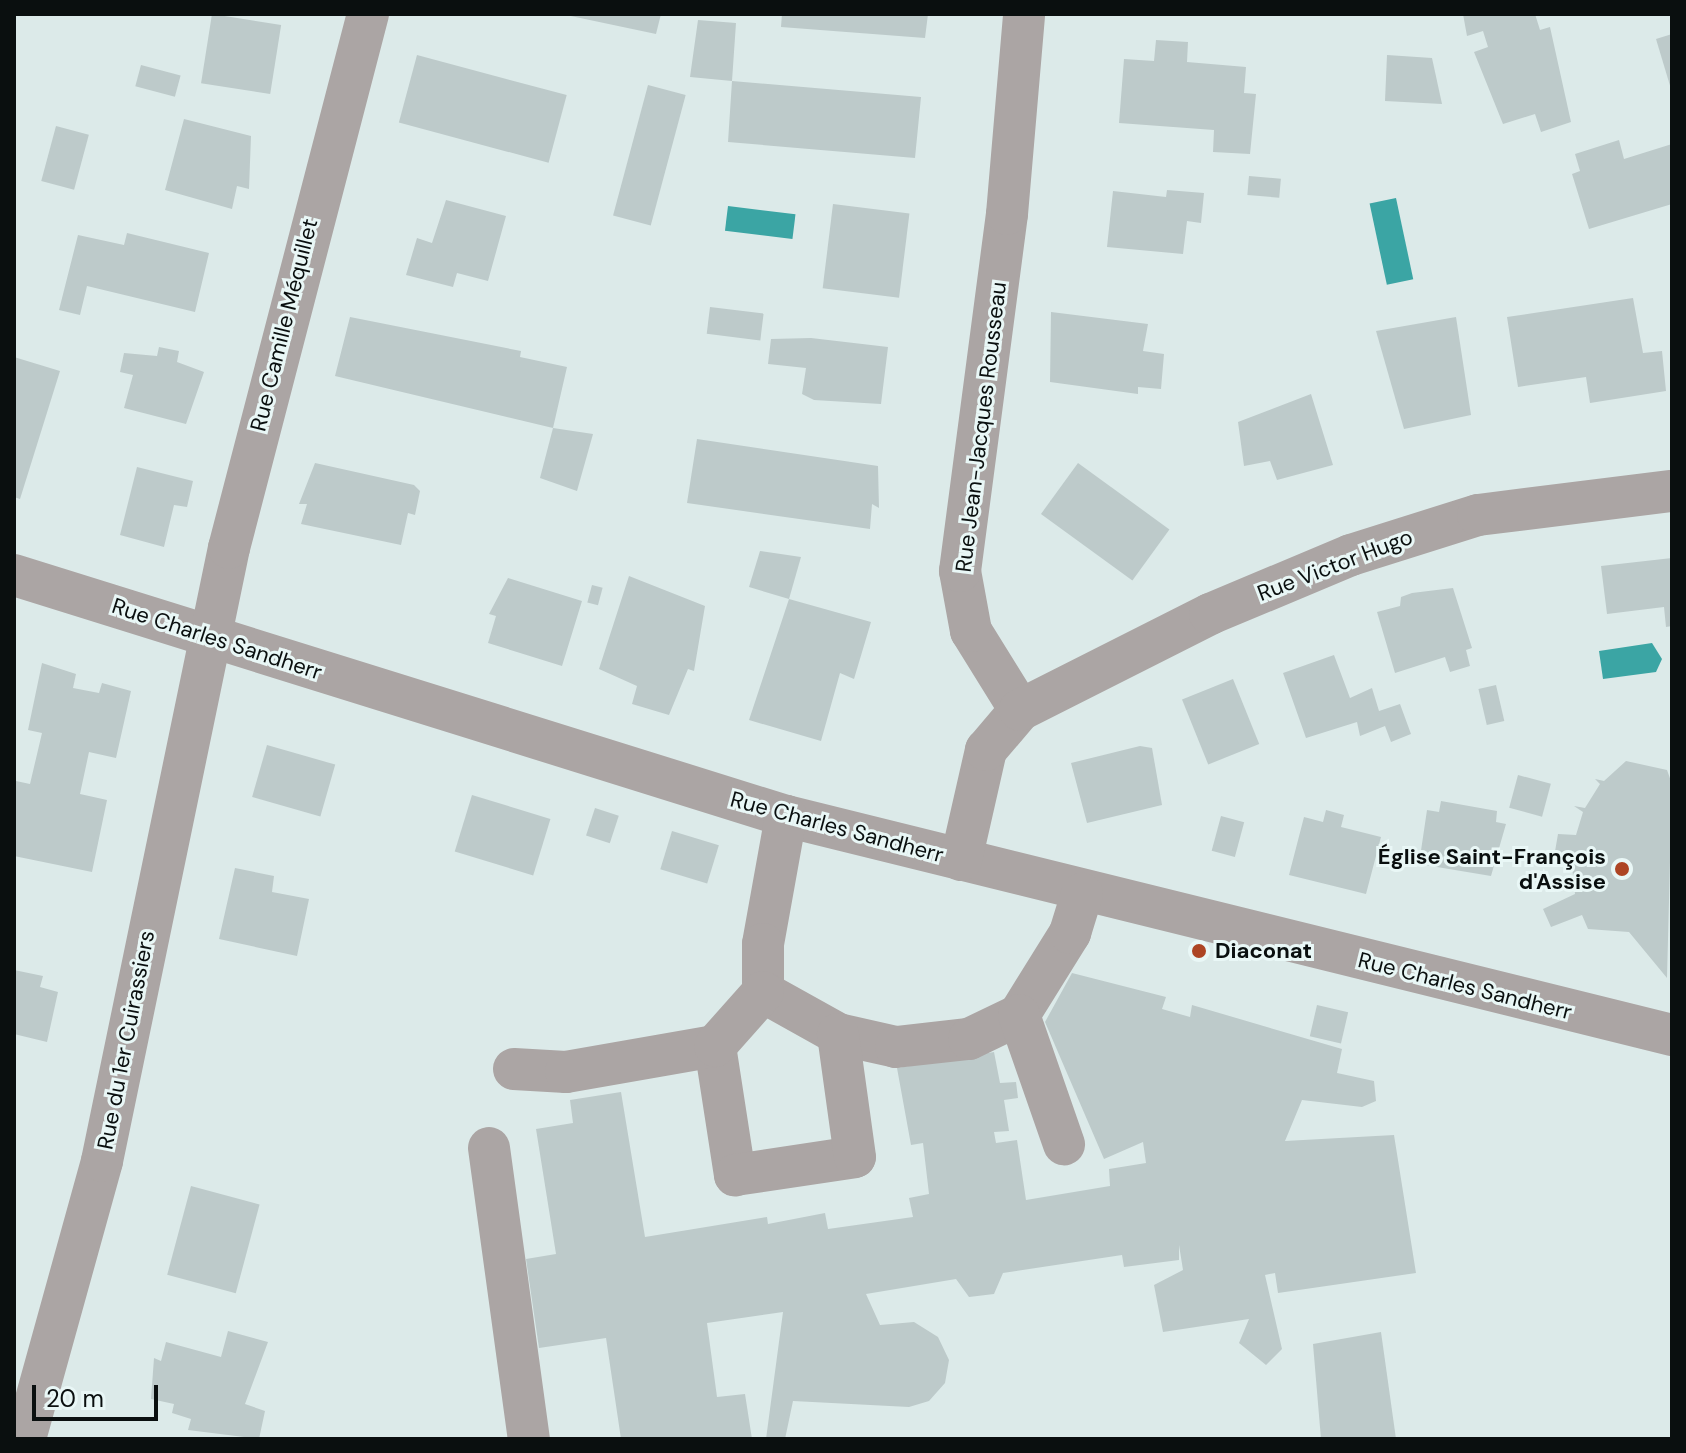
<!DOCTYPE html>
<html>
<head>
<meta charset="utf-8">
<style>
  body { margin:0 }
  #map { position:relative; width:1686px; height:1453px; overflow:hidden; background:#dceae9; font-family:"DM Sans",sans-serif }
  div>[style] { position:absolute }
  .water>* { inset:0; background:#3ba5a4; transform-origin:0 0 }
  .building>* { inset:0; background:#bdcaca; transform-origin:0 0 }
  .minor>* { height:42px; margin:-21px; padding:0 21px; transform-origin:21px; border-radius:21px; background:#aba5a4 }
  .dots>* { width:22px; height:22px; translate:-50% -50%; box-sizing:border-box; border:4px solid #e9f7f6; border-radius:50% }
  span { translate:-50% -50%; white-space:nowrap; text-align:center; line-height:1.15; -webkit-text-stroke:6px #e9f7f6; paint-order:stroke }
  .street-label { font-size:22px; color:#0a0f0f }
  .poi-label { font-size:22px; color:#0a0f0f; font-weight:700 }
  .right { translate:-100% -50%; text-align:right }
  .left { translate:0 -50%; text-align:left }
  .frame { position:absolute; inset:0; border:16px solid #0a0f0f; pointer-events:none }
  .scale { position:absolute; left:32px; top:1385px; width:126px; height:36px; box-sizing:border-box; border:4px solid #0a0f0f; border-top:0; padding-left:10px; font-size:24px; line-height:28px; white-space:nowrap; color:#0a0f0f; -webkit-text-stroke:6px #e9f7f6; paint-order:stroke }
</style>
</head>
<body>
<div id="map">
  <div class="water">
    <div style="left:1396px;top:198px;width:83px;height:27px;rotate:78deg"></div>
    <div style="left:728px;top:206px;width:68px;height:25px;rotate:7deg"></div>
    <div style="clip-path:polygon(1652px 643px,1662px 659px,1656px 672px,1603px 679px,1599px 651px)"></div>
  </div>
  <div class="building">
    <div style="left:212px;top:14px;width:70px;height:70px;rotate:9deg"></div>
    <div style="clip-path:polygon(661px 14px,656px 34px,566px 15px,566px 14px)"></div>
    <div style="clip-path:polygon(782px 14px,928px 14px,925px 38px,781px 27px)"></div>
    <div style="clip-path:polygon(1463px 14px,1535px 14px,1540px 30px,1550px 27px,1571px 122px,1541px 132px,1535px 114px,1503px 124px,1474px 52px,1488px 47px,1483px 31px,1467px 36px)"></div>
    <div style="clip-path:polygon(698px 20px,736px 23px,732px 81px,921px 97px,915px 158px,728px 142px,732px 81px,690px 77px)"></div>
    <div style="clip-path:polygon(1672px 34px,1672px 89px,1671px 89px,1656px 39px)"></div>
    <div style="clip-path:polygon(1156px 40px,1188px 42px,1187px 62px,1246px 67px,1244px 93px,1256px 94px,1250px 154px,1213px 152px,1214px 130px,1119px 123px,1124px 59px,1154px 61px)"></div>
    <div style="left:417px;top:55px;width:155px;height:70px;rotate:15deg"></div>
    <div style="clip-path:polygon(1387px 55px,1432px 58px,1442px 104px,1385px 101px)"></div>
    <div style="left:141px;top:65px;width:41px;height:22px;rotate:15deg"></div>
    <div style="left:648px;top:85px;width:39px;height:135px;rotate:15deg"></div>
    <div style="clip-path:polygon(184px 119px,251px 136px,249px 189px,237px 186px,232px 209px,165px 190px)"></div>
    <div style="left:56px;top:126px;width:34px;height:57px;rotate:15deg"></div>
    <div style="clip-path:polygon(1619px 140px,1624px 159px,1672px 144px,1672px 204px,1589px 229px,1572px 174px,1580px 171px,1575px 154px)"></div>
    <div style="left:1249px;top:176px;width:32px;height:19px;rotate:5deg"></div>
    <div style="clip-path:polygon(1167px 190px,1204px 193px,1201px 223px,1187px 221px,1183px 254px,1107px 247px,1113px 191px,1166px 197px)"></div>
    <div style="clip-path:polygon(446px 200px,506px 216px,488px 281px,457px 273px,453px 287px,406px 275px,417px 238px,432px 243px)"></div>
    <div style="left:833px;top:204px;width:77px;height:85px;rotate:7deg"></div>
    <div style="clip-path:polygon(127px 233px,209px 253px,195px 312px,87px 286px,80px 315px,59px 310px,78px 235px,124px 245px)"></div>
    <div style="clip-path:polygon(1633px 298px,1643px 353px,1662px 351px,1666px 391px,1590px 403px,1586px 377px,1518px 387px,1507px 317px)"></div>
    <div style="left:710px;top:307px;width:54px;height:27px;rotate:7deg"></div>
    <div style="clip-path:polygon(1051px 312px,1148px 324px,1143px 351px,1164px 354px,1161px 389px,1138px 387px,1138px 394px,1050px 382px)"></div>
    <div style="clip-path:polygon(350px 317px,521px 351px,520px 357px,567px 367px,553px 428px,335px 376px)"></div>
    <div style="clip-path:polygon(1456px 317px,1471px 415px,1404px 429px,1376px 331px)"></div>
    <div style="clip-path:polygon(811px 338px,888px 347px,881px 404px,814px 400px,802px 394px,806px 368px,768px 364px,771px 339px)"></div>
    <div style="clip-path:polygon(159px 347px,179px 351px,177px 362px,204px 372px,186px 424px,124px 408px,133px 375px,120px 372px,124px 353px,157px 356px)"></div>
    <div style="clip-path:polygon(14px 357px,60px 371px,20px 499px,14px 497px)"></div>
    <div style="clip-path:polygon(1311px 394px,1333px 465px,1277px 480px,1270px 461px,1244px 466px,1238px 422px)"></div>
    <div style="clip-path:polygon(553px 428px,593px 434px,577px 491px,540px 478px)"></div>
    <div style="clip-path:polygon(697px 439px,878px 466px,879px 508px,872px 504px,870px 529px,687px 503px)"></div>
    <div style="clip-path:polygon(315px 463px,414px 485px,420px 491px,415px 515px,408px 513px,401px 545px,301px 524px,307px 504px,299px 504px)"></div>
    <div style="left:1078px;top:463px;width:113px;height:63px;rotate:36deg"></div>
    <div style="clip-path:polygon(137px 467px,193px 481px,187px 507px,174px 505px,164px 547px,120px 535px)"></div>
    <div style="clip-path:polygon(760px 551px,801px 557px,789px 599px,749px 587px)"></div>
    <div style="clip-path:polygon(1672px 558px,1672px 626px,1666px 627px,1664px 607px,1607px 614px,1601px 566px)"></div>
    <div style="clip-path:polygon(629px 576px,705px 606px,694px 671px,688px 669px,669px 715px,632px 704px,637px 686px,599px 669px)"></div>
    <div style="clip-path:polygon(508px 578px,582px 601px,562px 666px,488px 643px,496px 616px,489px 614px)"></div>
    <div style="left:592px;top:585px;width:11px;height:18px;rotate:15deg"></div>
    <div style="clip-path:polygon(1453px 588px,1472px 648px,1466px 650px,1470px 666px,1450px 672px,1445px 657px,1395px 673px,1377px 612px,1400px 606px,1401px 597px,1412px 593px)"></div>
    <div style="clip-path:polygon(789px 599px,871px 622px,854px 679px,840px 673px,821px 741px,749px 720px)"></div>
    <div style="clip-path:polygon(1334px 655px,1350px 698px,1372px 688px,1379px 711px,1400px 704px,1411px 734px,1391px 742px,1385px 726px,1360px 736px,1357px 722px,1306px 738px,1283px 673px)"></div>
    <div style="clip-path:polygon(42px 663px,76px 674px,73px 688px,99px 693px,102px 683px,131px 691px,116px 758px,89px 752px,80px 794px,107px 800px,92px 872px,14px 856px,16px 781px,30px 784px,42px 733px,28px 730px)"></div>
    <div style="left:1233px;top:679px;width:70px;height:55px;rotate:68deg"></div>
    <div style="left:1496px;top:685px;width:37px;height:18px;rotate:77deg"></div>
    <div style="left:267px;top:745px;width:71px;height:54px;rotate:16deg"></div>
    <div style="clip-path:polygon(1140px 746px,1152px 748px,1162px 805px,1087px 823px,1071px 763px)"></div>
    <div style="clip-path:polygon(1626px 761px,1667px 770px,1672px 784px,1667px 978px,1629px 932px,1588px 929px,1582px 915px,1551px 927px,1543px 909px,1575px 894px,1572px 866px,1553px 863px,1558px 834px,1576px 835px,1583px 812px,1574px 806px,1585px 808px,1600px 784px,1595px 779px,1604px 781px)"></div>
    <div style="left:1518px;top:775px;width:34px;height:34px;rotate:15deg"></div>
    <div style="left:472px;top:795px;width:82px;height:59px;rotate:17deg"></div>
    <div style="clip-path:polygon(1441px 801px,1497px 811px,1496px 822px,1506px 824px,1491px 876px,1419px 864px,1427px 810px,1439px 812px)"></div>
    <div style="left:595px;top:808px;width:25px;height:29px;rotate:18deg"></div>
    <div style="clip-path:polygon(1326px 810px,1344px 815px,1341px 827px,1381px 837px,1366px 894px,1289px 875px,1304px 817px,1323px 822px)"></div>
    <div style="left:1221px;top:816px;width:24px;height:36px;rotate:15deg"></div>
    <div style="left:672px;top:831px;width:49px;height:40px;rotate:17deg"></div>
    <div style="clip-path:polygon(235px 868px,274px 876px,272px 892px,309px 899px,297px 956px,219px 939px)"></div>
    <div style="clip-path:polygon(14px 970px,43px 976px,40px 987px,58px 992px,47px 1042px,14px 1034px)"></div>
    <div style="clip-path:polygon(1072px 973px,1166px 997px,1162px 1009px,1190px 1017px,1192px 1005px,1342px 1049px,1337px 1073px,1374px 1081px,1376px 1101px,1362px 1107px,1302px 1100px,1285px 1141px,1394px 1135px,1416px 1273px,1278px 1293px,1275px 1273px,1265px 1275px,1282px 1349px,1266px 1365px,1239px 1343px,1249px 1319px,1163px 1332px,1154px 1285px,1183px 1270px,1179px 1245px,1179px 1260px,1124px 1267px,1122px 1255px,1003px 1273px,994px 1294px,969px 1297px,956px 1279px,866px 1294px,880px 1325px,914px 1322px,938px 1337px,949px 1360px,945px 1383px,929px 1401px,909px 1407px,793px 1401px,785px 1439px,766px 1439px,783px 1312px,707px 1323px,717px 1397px,745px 1394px,752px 1439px,621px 1439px,606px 1338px,539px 1348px,526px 1259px,556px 1254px,536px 1129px,573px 1123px,570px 1100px,621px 1092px,645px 1237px,767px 1217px,768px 1224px,825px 1213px,828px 1229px,913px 1217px,909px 1198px,929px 1194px,923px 1143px,911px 1145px,897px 1068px,994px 1052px,1000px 1083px,1016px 1082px,1018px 1098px,1004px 1100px,1009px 1131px,994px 1132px,996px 1143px,1017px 1140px,1026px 1200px,1110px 1186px,1109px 1169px,1146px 1163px,1143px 1142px,1104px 1159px,1045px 1022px)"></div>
    <div style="left:1317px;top:1005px;width:32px;height:32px;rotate:13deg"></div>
    <div style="left:191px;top:1186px;width:71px;height:92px;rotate:15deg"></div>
    <div style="clip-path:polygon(228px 1331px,268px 1342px,245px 1404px,265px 1411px,259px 1439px,188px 1430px,191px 1419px,172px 1413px,174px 1404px,151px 1399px,154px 1358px,161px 1361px,166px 1342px,221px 1357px)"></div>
    <div style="clip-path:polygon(1381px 1332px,1396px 1439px,1321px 1439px,1313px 1344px)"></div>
  </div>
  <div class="minor">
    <div style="left:14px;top:575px;width:809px;rotate:17.34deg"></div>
    <div style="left:786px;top:816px;width:913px;rotate:13.88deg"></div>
    <div style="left:1020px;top:710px;width:93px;rotate:-121.8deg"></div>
    <div style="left:971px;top:631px;width:61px;rotate:-100.4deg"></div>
    <div style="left:960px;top:571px;width:360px;rotate:-82.5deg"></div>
    <div style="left:1007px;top:214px;width:201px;rotate:-85.1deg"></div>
    <div style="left:786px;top:816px;width:130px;rotate:100.2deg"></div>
    <div style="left:763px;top:944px;width:48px;rotate:90deg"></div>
    <div style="left:763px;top:992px;width:86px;rotate:29.2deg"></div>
    <div style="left:838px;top:1034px;width:59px;rotate:12.6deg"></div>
    <div style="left:896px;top:1047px;width:73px;rotate:-6.3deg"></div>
    <div style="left:969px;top:1039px;width:55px;rotate:-25.6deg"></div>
    <div style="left:1019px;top:1015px;width:97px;rotate:-58.1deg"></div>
    <div style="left:1070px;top:933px;width:41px;rotate:-72.9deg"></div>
    <div style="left:961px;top:860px;width:113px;rotate:-77.2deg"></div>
    <div style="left:986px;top:750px;width:52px;rotate:-49.6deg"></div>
    <div style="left:1020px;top:710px;width:213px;rotate:-26.8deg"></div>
    <div style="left:1210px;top:614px;width:153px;rotate:-22.7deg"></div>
    <div style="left:1351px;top:555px;width:133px;rotate:-17.5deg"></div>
    <div style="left:1478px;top:515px;width:195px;rotate:-7.1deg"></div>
    <div style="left:1019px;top:1015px;width:137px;rotate:70.8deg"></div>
    <div style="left:715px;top:1046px;width:131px;rotate:81.2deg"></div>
    <div style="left:735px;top:1175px;width:121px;rotate:-8.5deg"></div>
    <div style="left:855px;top:1157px;width:124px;rotate:-97.9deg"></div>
    <div style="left:514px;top:1069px;width:52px;rotate:3.3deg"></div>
    <div style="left:566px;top:1072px;width:151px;rotate:-9.9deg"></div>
    <div style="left:715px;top:1046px;width:72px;rotate:-48.4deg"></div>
    <div style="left:489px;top:1148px;width:294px;rotate:82.2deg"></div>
    <div style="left:25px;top:1439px;width:288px;rotate:-74.5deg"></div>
    <div style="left:102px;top:1161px;width:626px;rotate:-78.3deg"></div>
    <div style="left:229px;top:548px;width:552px;rotate:-75.41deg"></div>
  </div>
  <div class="dots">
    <div style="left:1622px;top:869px;background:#ad4524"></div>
    <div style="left:1199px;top:951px;background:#ad4524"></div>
  </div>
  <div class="street-label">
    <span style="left:284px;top:325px;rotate:-76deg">Rue Camille Méquillet</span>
    <span style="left:981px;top:427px;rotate:-83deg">Rue Jean-Jacques Rousseau</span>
    <span style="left:1335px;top:565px;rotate:-21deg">Rue Victor Hugo</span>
    <span style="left:217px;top:639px;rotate:18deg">Rue Charles Sandherr</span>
    <span style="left:837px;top:827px;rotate:15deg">Rue Charles Sandherr</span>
    <span style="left:1465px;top:986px;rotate:14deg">Rue Charles Sandherr</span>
    <span style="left:126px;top:1040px;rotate:-79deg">Rue du 1er Cuirassiers</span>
  </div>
  <div class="poi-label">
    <span class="right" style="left:1606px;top:869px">Église Saint-François<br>d'Assise</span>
    <span class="left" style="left:1215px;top:951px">Diaconat</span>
  </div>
  <div class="frame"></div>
  <div class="scale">20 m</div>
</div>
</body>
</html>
